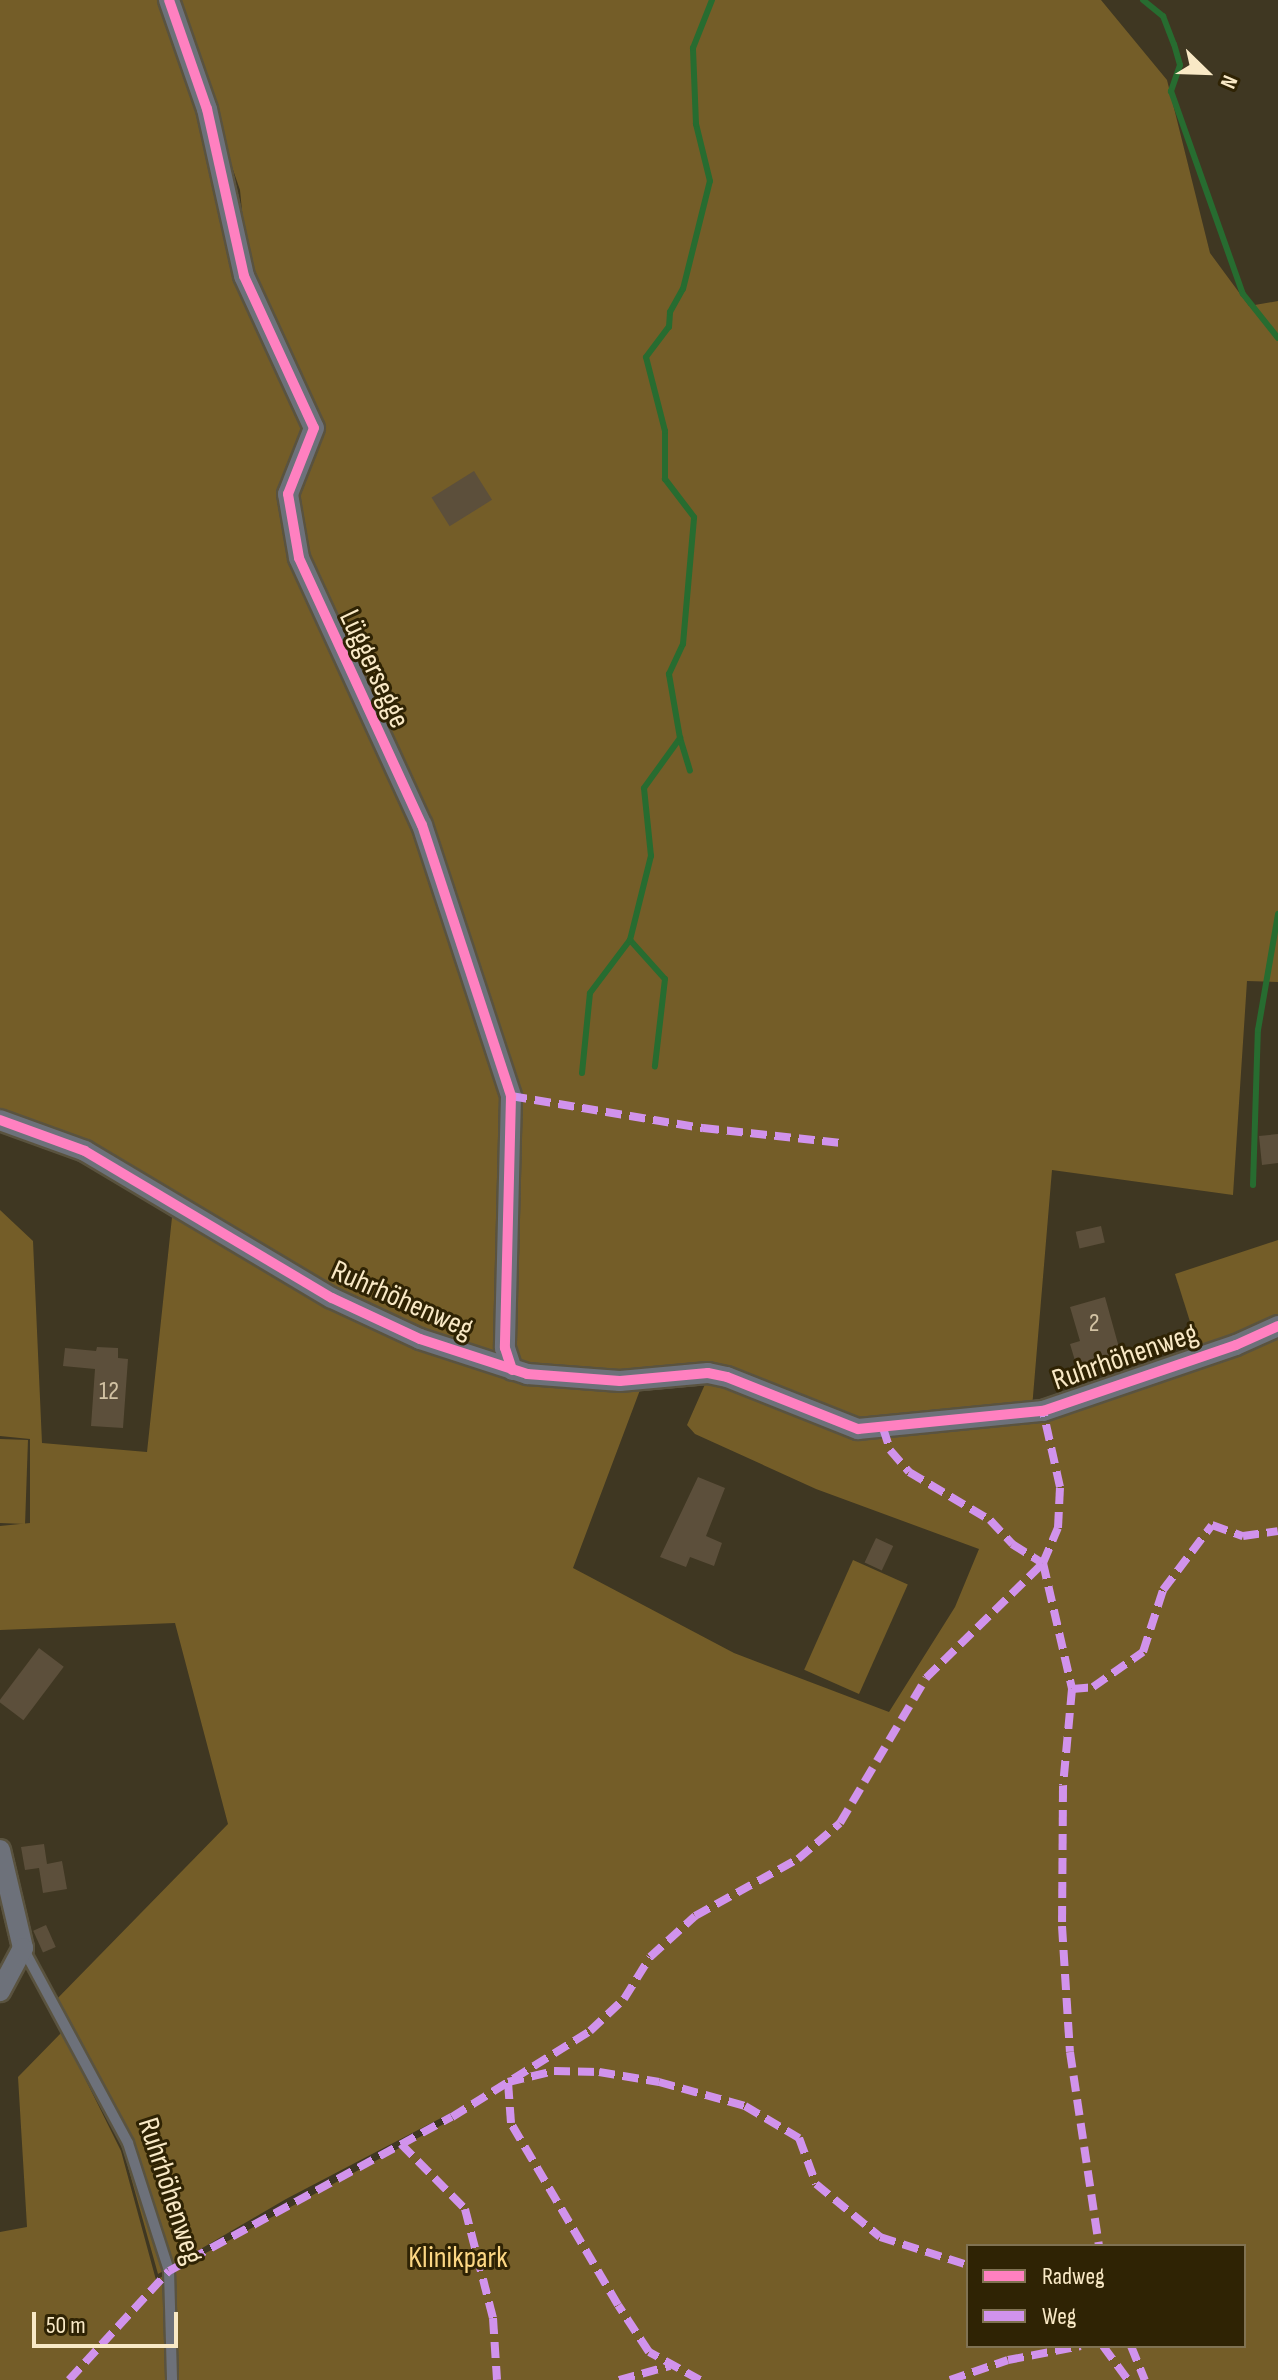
<!DOCTYPE html>
<html>
<head>
<meta charset="utf-8">
<style>
  body { margin:0 }
  #map { position:relative; width:1278px; height:2380px; overflow:hidden; background:#3f3722; font-family:"Sofia Sans Condensed",sans-serif }
  div>[style] { position:absolute }
  .green>* { inset:0; background:#745d28; transform-origin:0 0 }
  .stream>* { height:6px; margin:-3px; padding:0 3px; transform-origin:3px; border-radius:3px; background:#276c30 }
  .building>* { inset:0; background:#5c4f3b; transform-origin:0 0 }
  .roads { filter:drop-shadow(2px 0 #5a533f) drop-shadow(-2px 0 #5a533f) drop-shadow(0 2px #5a533f) drop-shadow(0 -2px #5a533f) }
  .lane>* { height:10px; margin:-5px; padding:0 5px; transform-origin:5px; border-radius:5px; background:#6d717a }
  .street>* { height:20px; margin:-10px; padding:0 10px; transform-origin:10px; border-radius:10px; background:#6d717a }
  .quiet>* { height:8px; margin-top:-4px; transform-origin:0; background:repeating-linear-gradient(90deg,#d193ec 0 16px,transparent 0 24px) }
  .cycleway>* { height:10px; margin:-5px; padding:0 5px; transform-origin:5px; border-radius:5px; background:#ff80c0 }
  span { translate:-50% -50%; white-space:nowrap; text-align:center; line-height:1.15; -webkit-text-stroke:6px #2f2304; paint-order:stroke }
  .number-label { font-size:26px; color:#d2c2a3 }
  .number-label span { -webkit-text-stroke-width:0 }
  .street-label { font-size:30px; color:#f9e9c6 }
  .park-label { font-size:30px; color:#fcd784 }
  .legend { position:absolute; left:966px; top:2244px; width:280px; height:104px; box-sizing:border-box; background:#2f2304; border:2px solid #807252; margin:0; padding:10px 14px; list-style:none; font-size:24px; color:#f9e9c6 }
  .legend li { display:flex; align-items:center; gap:16px; height:40px }
  .legend b { width:40px; border:2px solid #807252 }
  .north { position:absolute; left:1166px; top:32px; width:80px; height:80px; -webkit-text-stroke:6px #2f2304; paint-order:stroke; rotate:113deg; font-size:22px; font-weight:700; line-height:32px; text-align:center; color:#f9e9c6 }
  .north::after { content:''; display:block; margin:auto; width:28px; height:36px; background:#f9e9c6; clip-path:polygon(50% 0,100% 100%,50% 72%,0 100%) }
  .scale { position:absolute; left:32px; top:2312px; width:146px; height:36px; box-sizing:border-box; border:4px solid #f9e9c6; border-top:0; padding-left:10px; font-size:24px; line-height:28px; white-space:nowrap; color:#f9e9c6; -webkit-text-stroke:6px #2f2304; paint-order:stroke }
</style>
</head>
<body>
<div id="map">
  <div class="green">
    <div style="clip-path:polygon(0 0,167px 0,243px 277px,291px 384px,303px 436px,282px 496px,313px 591px,291px 492px,315px 439px,248px 273px,240px 190px,174px 0,1101px 0,1167px 80px,1210px 253px,1249px 306px,1278px 301px,1278px 982px,1247px 981px,1233px 1195px,1052px 1170px,1032px 1408px,853px 1425px,723px 1372px,654px 1377px,522px 1369px,333px 1295px,78px 1143px,0 1117px)"></div>
    <div style="clip-path:polygon(evenodd,173px 1208px,510px 1376px,640px 1390px,573px 1568px,734px 1653px,889px 1712px,955px 1607px,979px 1549px,816px 1489px,695px 1434px,687px 1425px,706px 1382px,722px 1381px,844px 1431px,1045px 1414px,1278px 1329px,1278px 2380px,0 2380px,0 2232px,27px 2227px,18px 2077px,62px 2032px,121px 2151px,156px 2280px,464px 2113px,462px 2107px,286px 2199px,158px 2274px,123px 2149px,51px 2005px,228px 1824px,175px 1623px,0 1630px,0 1526px,30px 1523px,30px 1439px,0 1436px,0 1210px,33px 1241px,42px 1443px,147px 1452px,173px 1208px,968px 2246px,1244px 2246px,1244px 2346px,968px 2346px,968px 2246px)"></div>
    <div style="clip-path:polygon(1278px 1240px,1278px 1320px,1199px 1350px,1175px 1274px)"></div>
    <div style="left:0;top:1439px;width:28px;height:84px;rotate:2deg"></div>
    <div style="left:853px;top:1560px;width:60px;height:120px;rotate:24deg"></div>
  </div>
  <div class="stream">
    <div style="left:1143px;top:0;width:26px;rotate:39deg"></div>
    <div style="left:1163px;top:16px;width:30px;rotate:69deg"></div>
    <div style="left:1174px;top:44px;width:22px;rotate:74deg"></div>
    <div style="left:1180px;top:65px;width:28px;rotate:109deg"></div>
    <div style="left:1171px;top:91px;width:215px;rotate:70.5deg"></div>
    <div style="left:1243px;top:294px;width:56px;rotate:51.5deg"></div>
    <div style="left:680px;top:738px;width:34px;rotate:73deg"></div>
    <div style="left:630px;top:940px;width:52px;rotate:48.1deg"></div>
    <div style="left:665px;top:979px;width:88px;rotate:96.6deg"></div>
    <div style="left:582px;top:1073px;width:80px;rotate:-84.3deg"></div>
    <div style="left:590px;top:993px;width:66px;rotate:-53deg"></div>
    <div style="left:630px;top:940px;width:87px;rotate:-76deg"></div>
    <div style="left:651px;top:856px;width:68px;rotate:-95.9deg"></div>
    <div style="left:644px;top:788px;width:62px;rotate:-54.2deg"></div>
    <div style="left:680px;top:738px;width:65px;rotate:-99.8deg"></div>
    <div style="left:669px;top:674px;width:33px;rotate:-65deg"></div>
    <div style="left:683px;top:644px;width:127px;rotate:-85deg"></div>
    <div style="left:694px;top:517px;width:48px;rotate:-127.3deg"></div>
    <div style="left:665px;top:479px;width:48px;rotate:-90deg"></div>
    <div style="left:665px;top:431px;width:76px;rotate:-104.4deg"></div>
    <div style="left:646px;top:357px;width:38px;rotate:-53deg"></div>
    <div style="left:669px;top:327px;width:15px;rotate:-86deg"></div>
    <div style="left:670px;top:312px;width:26px;rotate:-61deg"></div>
    <div style="left:683px;top:289px;width:111px;rotate:-76deg"></div>
    <div style="left:710px;top:181px;width:59px;rotate:-103.8deg"></div>
    <div style="left:696px;top:124px;width:76px;rotate:-92.3deg"></div>
    <div style="left:693px;top:48px;width:52px;rotate:-68.4deg"></div>
    <div style="left:1253px;top:1185px;width:155px;rotate:-88.2deg"></div>
    <div style="left:1258px;top:1030px;width:118px;rotate:-80.2deg"></div>
  </div>
  <div class="building">
    <div style="left:474px;top:471px;width:34px;height:50px;rotate:58deg"></div>
    <div style="clip-path:polygon(1278px 1134px,1278px 1163px,1262px 1165px,1259px 1136px)"></div>
    <div style="left:1101px;top:1226px;width:17px;height:26px;rotate:77deg"></div>
    <div style="clip-path:polygon(1105px 1297px,1123px 1362px,1079px 1374px,1070px 1344px,1080px 1341px,1070px 1307px)"></div>
    <div style="clip-path:polygon(97px 1347px,118px 1348px,118px 1358px,128px 1359px,123px 1428px,91px 1426px,95px 1369px,63px 1366px,65px 1348px,96px 1351px)"></div>
    <div style="clip-path:polygon(698px 1477px,725px 1488px,706px 1536px,722px 1543px,714px 1566px,690px 1557px,686px 1567px,660px 1557px)"></div>
    <div style="left:876px;top:1538px;width:19px;height:27px;rotate:25deg"></div>
    <div style="left:39px;top:1648px;width:31px;height:67px;rotate:37deg"></div>
    <div style="clip-path:polygon(44px 1844px,47px 1864px,62px 1861px,67px 1889px,43px 1893px,39px 1868px,25px 1870px,21px 1847px)"></div>
    <div style="left:46px;top:1925px;width:24px;height:14px;rotate:66deg"></div>
  </div>
  <div class="roads">
    <div class="lane">
      <div style="left:23px;top:1948px;width:221px;rotate:61.7deg"></div>
      <div style="left:128px;top:2143px;width:134px;rotate:72.2deg"></div>
      <div style="left:169px;top:2271px;width:109px;rotate:88.4deg"></div>
    </div>
    <div class="street">
      <div style="left:169px;top:0;width:115px;rotate:70.8deg"></div>
      <div style="left:207px;top:109px;width:171px;rotate:77.5deg"></div>
      <div style="left:244px;top:276px;width:167px;rotate:65.3deg"></div>
      <div style="left:314px;top:428px;width:71px;rotate:111.5deg"></div>
      <div style="left:288px;top:494px;width:65px;rotate:80.2deg"></div>
      <div style="left:299px;top:558px;width:294px;rotate:65.3deg"></div>
      <div style="left:422px;top:825px;width:285px;rotate:71.8deg"></div>
      <div style="left:511px;top:1096px;width:252px;rotate:91.4deg"></div>
      <div style="left:505px;top:1348px;width:23px;rotate:72deg"></div>
      <div style="left:0;top:1120px;width:90px;rotate:20deg"></div>
      <div style="left:85px;top:1151px;width:287px;rotate:30.8deg"></div>
      <div style="left:332px;top:1298px;width:97px;rotate:25deg"></div>
      <div style="left:420px;top:1339px;width:113px;rotate:18.1deg"></div>
      <div style="left:527px;top:1374px;width:93px;rotate:4.3deg"></div>
      <div style="left:620px;top:1381px;width:88px;rotate:-5.2deg"></div>
      <div style="left:708px;top:1373px;width:19px;rotate:12deg"></div>
      <div style="left:727px;top:1377px;width:141px;rotate:21.7deg"></div>
      <div style="left:858px;top:1429px;width:186px;rotate:-5.6deg"></div>
      <div style="left:1043px;top:1411px;width:204px;rotate:-18.9deg"></div>
      <div style="left:1236px;top:1345px;width:46px;rotate:-24.3deg"></div>
      <div style="left:0;top:1850px;width:101px;rotate:76.8deg"></div>
      <div style="left:23px;top:1948px;width:49px;rotate:118.1deg"></div>
    </div>
  </div>
  <div class="quiet">
    <div style="left:511px;top:1096px;width:195px;rotate:9.5deg"></div>
    <div style="left:703px;top:1128px;width:139px;rotate:6.2deg"></div>
    <div style="left:883px;top:1428px;width:23px;rotate:72deg"></div>
    <div style="left:890px;top:1450px;width:29px;rotate:49deg"></div>
    <div style="left:909px;top:1472px;width:94px;rotate:30.7deg"></div>
    <div style="left:990px;top:1520px;width:33px;rotate:47deg"></div>
    <div style="left:1012px;top:1544px;width:36px;rotate:32deg"></div>
    <div style="left:1043px;top:1563px;width:129px;rotate:77deg"></div>
    <div style="left:1072px;top:1689px;width:97px;rotate:95.3deg"></div>
    <div style="left:1063px;top:1786px;width:140px;rotate:90.4deg"></div>
    <div style="left:1062px;top:1926px;width:126px;rotate:86.4deg"></div>
    <div style="left:1070px;top:2052px;width:196px;rotate:81.5deg"></div>
    <div style="left:1072px;top:1689px;width:21px;rotate:-5deg"></div>
    <div style="left:1093px;top:1687px;width:61px;rotate:-35deg"></div>
    <div style="left:1143px;top:1652px;width:65px;rotate:-72.1deg"></div>
    <div style="left:1163px;top:1590px;width:81px;rotate:-53deg"></div>
    <div style="left:1212px;top:1525px;width:33px;rotate:20deg"></div>
    <div style="left:1243px;top:1536px;width:35px;rotate:-8deg"></div>
    <div style="left:401px;top:2144px;width:91px;rotate:45.4deg"></div>
    <div style="left:465px;top:2209px;width:113px;rotate:75.6deg"></div>
    <div style="left:493px;top:2318px;width:62px;rotate:86.3deg"></div>
    <div style="left:1103px;top:2346px;width:42px;rotate:53.7deg"></div>
    <div style="left:1131px;top:2346px;width:37px;rotate:68deg"></div>
    <div style="left:69px;top:2380px;width:148px;rotate:-47.5deg"></div>
    <div style="left:169px;top:2271px;width:322px;rotate:-28.6deg"></div>
    <div style="left:452px;top:2117px;width:163px;rotate:-31.9deg"></div>
    <div style="left:590px;top:2031px;width:47px;rotate:-43.3deg"></div>
    <div style="left:624px;top:1999px;width:49px;rotate:-58.2deg"></div>
    <div style="left:650px;top:1957px;width:61px;rotate:-42.3deg"></div>
    <div style="left:695px;top:1916px;width:118px;rotate:-29deg"></div>
    <div style="left:798px;top:1859px;width:55px;rotate:-40.6deg"></div>
    <div style="left:840px;top:1823px;width:169px;rotate:-59.3deg"></div>
    <div style="left:926px;top:1678px;width:164px;rotate:-44.5deg"></div>
    <div style="left:1043px;top:1563px;width:38px;rotate:-67deg"></div>
    <div style="left:1058px;top:1528px;width:41px;rotate:-87.2deg"></div>
    <div style="left:1060px;top:1487px;width:78px;rotate:-102.6deg"></div>
    <div style="left:619px;top:2380px;width:53px;rotate:-15.4deg"></div>
    <div style="left:700px;top:2380px;width:58px;rotate:-151.2deg"></div>
    <div style="left:649px;top:2352px;width:56px;rotate:-123.4deg"></div>
    <div style="left:618px;top:2305px;width:211px;rotate:-120.5deg"></div>
    <div style="left:511px;top:2123px;width:41px;rotate:-94.2deg"></div>
    <div style="left:508px;top:2082px;width:47px;rotate:-13.4deg"></div>
    <div style="left:554px;top:2071px;width:45px;rotate:1.3deg"></div>
    <div style="left:599px;top:2072px;width:61px;rotate:9.5deg"></div>
    <div style="left:659px;top:2082px;width:89px;rotate:15.6deg"></div>
    <div style="left:745px;top:2106px;width:63px;rotate:30.7deg"></div>
    <div style="left:799px;top:2138px;width:49px;rotate:69.7deg"></div>
    <div style="left:816px;top:2184px;width:83px;rotate:39.6deg"></div>
    <div style="left:880px;top:2237px;width:92px;rotate:17.7deg"></div>
    <div style="left:950px;top:2380px;width:61px;rotate:-19deg"></div>
    <div style="left:1008px;top:2360px;width:74px;rotate:-10.9deg"></div>
  </div>
  <div class="cycleway">
    <div style="left:169px;top:0;width:115px;rotate:70.8deg"></div>
    <div style="left:207px;top:109px;width:171px;rotate:77.5deg"></div>
    <div style="left:244px;top:276px;width:167px;rotate:65.3deg"></div>
    <div style="left:314px;top:428px;width:71px;rotate:111.5deg"></div>
    <div style="left:288px;top:494px;width:65px;rotate:80.2deg"></div>
    <div style="left:299px;top:558px;width:294px;rotate:65.3deg"></div>
    <div style="left:422px;top:825px;width:285px;rotate:71.8deg"></div>
    <div style="left:511px;top:1096px;width:252px;rotate:91.4deg"></div>
    <div style="left:505px;top:1348px;width:23px;rotate:72deg"></div>
    <div style="left:0;top:1120px;width:90px;rotate:20deg"></div>
    <div style="left:85px;top:1151px;width:287px;rotate:30.8deg"></div>
    <div style="left:332px;top:1298px;width:97px;rotate:25deg"></div>
    <div style="left:420px;top:1339px;width:113px;rotate:18.1deg"></div>
    <div style="left:527px;top:1374px;width:93px;rotate:4.3deg"></div>
    <div style="left:620px;top:1381px;width:88px;rotate:-5.2deg"></div>
    <div style="left:708px;top:1373px;width:19px;rotate:12deg"></div>
    <div style="left:727px;top:1377px;width:141px;rotate:21.7deg"></div>
    <div style="left:858px;top:1429px;width:186px;rotate:-5.6deg"></div>
    <div style="left:1043px;top:1411px;width:204px;rotate:-18.9deg"></div>
    <div style="left:1236px;top:1345px;width:46px;rotate:-24.3deg"></div>
  </div>
  <div class="number-label">
    <span style="left:1094px;top:1324px">2</span>
    <span style="left:109px;top:1392px">12</span>
  </div>
  <div class="street-label">
    <span style="left:374px;top:669px;rotate:65deg">Lüggersegge</span>
    <span style="left:402px;top:1300px;rotate:24deg">Ruhrhöhenweg</span>
    <span style="left:1125px;top:1357px;rotate:-19deg">Ruhrhöhenweg</span>
    <span style="left:170px;top:2191px;rotate:72deg">Ruhrhöhenweg</span>
  </div>
  <div class="park-label">
    <span style="left:458px;top:2258px">Klinikpark</span>
  </div>
  <ul class="legend">
  <li><b style="height:10px;background:#ff80c0"></b>Radweg</li>
  <li><b style="height:10px;background:#d193ec"></b>Weg</li>
  </ul>
  <div class="north">N</div>
  <div class="scale">50 m</div>
</div>
</body>
</html>
